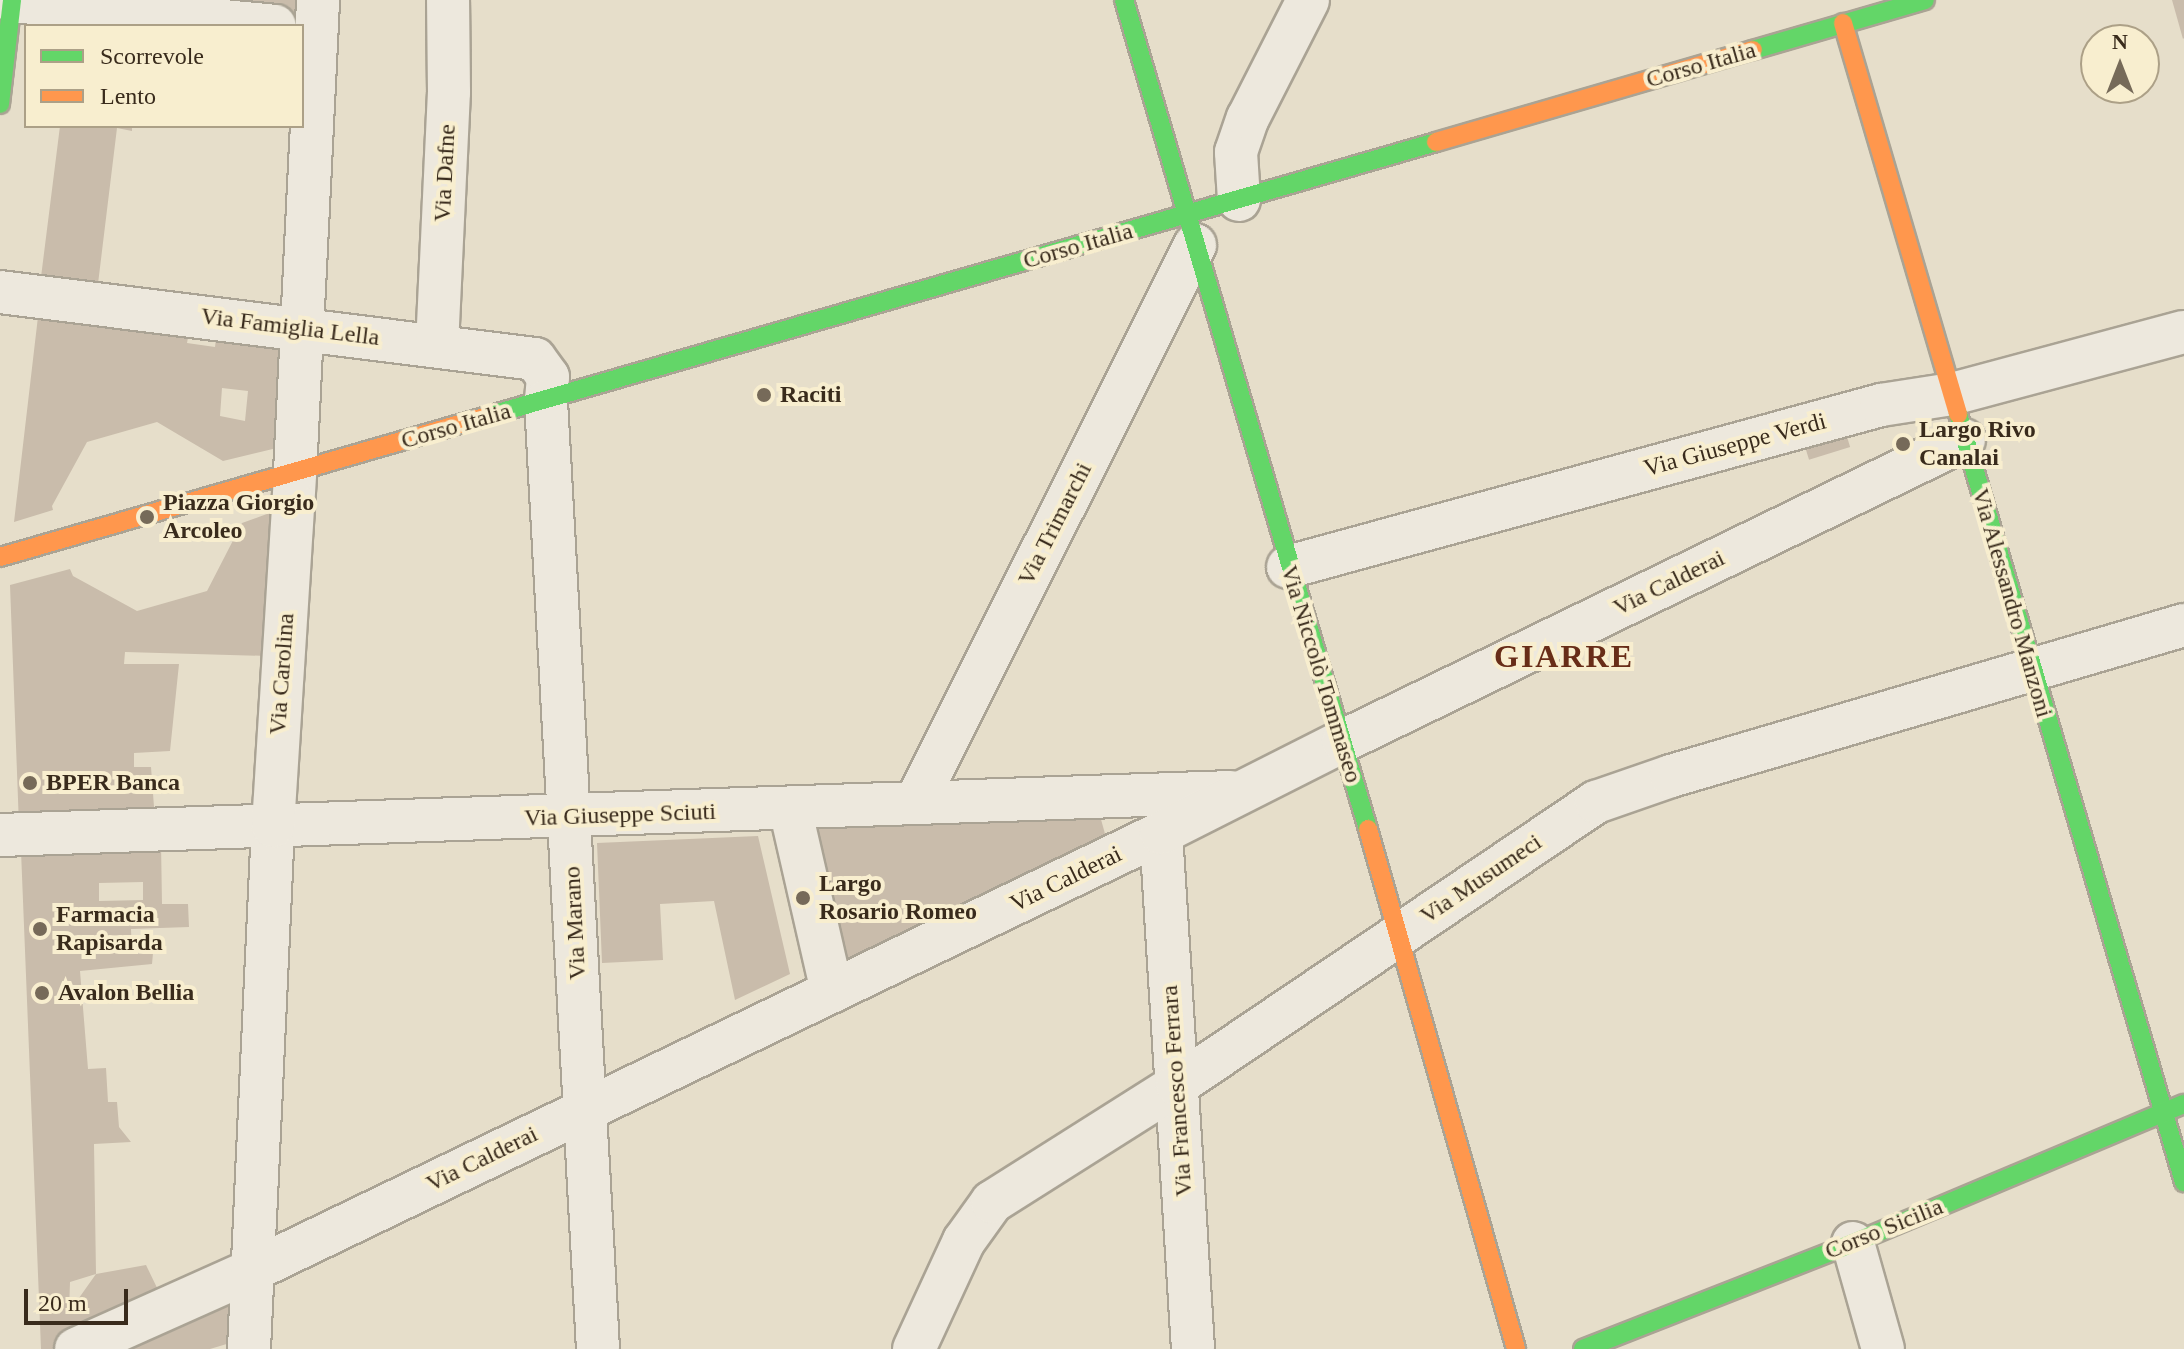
<!DOCTYPE html>
<html>
<head>
<meta charset="utf-8">
<style>
  body { margin:0 }
  #map { position:relative; width:2184px; height:1349px; overflow:hidden; background:#e6deca; font-family:"Times New Roman",serif }
  div>[style] { position:absolute }
  .building>* { inset:0; background:#c9bcab; transform-origin:0 0 }
  .roads { filter:drop-shadow(2px 0 #aaa394) drop-shadow(-2px 0 #aaa394) drop-shadow(0 2px #aaa394) drop-shadow(0 -2px #aaa394) }
  .street>* { height:42px; margin:-21px; padding:0 21px; transform-origin:21px; border-radius:21px; background:#ede8dd }
  .fast>* { height:18px; margin:-9px; padding:0 9px; transform-origin:9px; border-radius:9px; background:#63d668 }
  .slow>* { height:18px; margin:-9px; padding:0 9px; transform-origin:9px; border-radius:9px; background:#ff974d }
  .dots>* { width:22px; height:22px; translate:-50% -50%; box-sizing:border-box; border:4px solid #f8eecf; border-radius:50% }
  span { translate:-50% -50%; white-space:nowrap; text-align:center; line-height:1.15; -webkit-text-stroke:8px #f8eecf; paint-order:stroke }
  .street-label { font-size:24px; color:#392b1c }
  .poi-label { font-size:24px; color:#392b1c; font-weight:700 }
  .left { translate:0 -50%; text-align:left }
  .district-label { font-size:32px; color:#682d18; font-weight:700; letter-spacing:2px }
  .legend { position:absolute; left:24px; top:24px; width:280px; height:104px; box-sizing:border-box; background:#f8eecf; border:2px solid #aca087; margin:0; padding:10px 14px; list-style:none; font-size:24px; color:#392b1c }
  .legend li { display:flex; align-items:center; gap:16px; height:40px }
  .legend b { width:40px; border:2px solid #aca087 }
  .north { position:absolute; left:2080px; top:24px; width:80px; height:80px; box-sizing:border-box; background:#f8eecf; border:2px solid #aca087; border-radius:50%; rotate:0deg; font-size:22px; font-weight:700; line-height:32px; text-align:center; color:#392b1c }
  .north::after { content:''; display:block; margin:auto; width:28px; height:36px; background:#766a59; clip-path:polygon(50% 0,100% 100%,50% 72%,0 100%) }
  .scale { position:absolute; left:24px; top:1289px; width:104px; height:36px; box-sizing:border-box; border:4px solid #392b1c; border-top:0; padding-left:10px; font-size:24px; line-height:28px; white-space:nowrap; color:#392b1c; -webkit-text-stroke:6px #f8eecf; paint-order:stroke }
</style>
</head>
<body>
<div id="map">
  <div class="building">
    <div style="clip-path:polygon(118px 0,306px 0,305px 17px)"></div>
    <div style="clip-path:polygon(2172px 0,2184px 0,2184px 38px,2183px 39px)"></div>
    <div style="clip-path:polygon(60px 126px,132px 126px,132px 131px,117px 128px,97px 292px,40px 285px)"></div>
    <div style="clip-path:polygon(evenodd,39px 308px,190px 327px,187px 343px,215px 347px,217px 330px,289px 339px,281px 447px,223px 461px,157px 422px,87px 442px,52px 506px,53px 510px,14px 522px,39px 308px,222px 388px,248px 391px,245px 421px,220px 416px,222px 388px)"></div>
    <div style="left:1844px;top:427px;width:21px;height:43px;rotate:73deg"></div>
    <div style="clip-path:polygon(275px 511px,268px 656px,125px 652px,124px 664px,179px 664px,170px 751px,134px 753px,134px 767px,151px 767px,155px 820px,19px 826px,10px 585px,70px 569px,73px 576px,137px 611px,207px 591px,242px 523px)"></div>
    <div style="clip-path:polygon(1097px 805px,1107px 841px,848px 961px,814px 823px)"></div>
    <div style="clip-path:polygon(758px 836px,790px 974px,735px 1000px,714px 901px,660px 904px,663px 960px,602px 963px,597px 843px)"></div>
    <div style="clip-path:polygon(evenodd,161px 843px,162px 904px,188px 904px,189px 927px,131px 929px,132px 954px,153px 953px,152px 964px,80px 971px,88px 1069px,106px 1068px,108px 1102px,117px 1102px,119px 1127px,131px 1142px,94px 1144px,96px 1274px,70px 1282px,69px 1312px,96px 1274px,146px 1265px,161px 1296px,52px 1349px,41px 1349px,21px 851px,161px 843px,143px 882px,143px 900px,99px 901px,99px 883px,143px 882px)"></div>
    <div style="clip-path:polygon(233px 1296px,230px 1343px,210px 1349px,124px 1349px)"></div>
  </div>
  <div class="roads">
    <div class="street">
      <div style="left:12px;top:1px;width:264px;rotate:5.4deg"></div>
      <div style="left:1239px;top:200px;width:48px;rotate:-93.6deg"></div>
      <div style="left:1236px;top:152px;width:36px;rotate:-71deg"></div>
      <div style="left:1248px;top:118px;width:132px;rotate:-63deg"></div>
      <div style="left:0;top:292px;width:539px;rotate:7.14deg"></div>
      <div style="left:535px;top:359px;width:22px;rotate:54deg"></div>
      <div style="left:548px;top:377px;width:24px;rotate:95deg"></div>
      <div style="left:546px;top:401px;width:949px;rotate:86.86deg"></div>
      <div style="left:437px;top:346px;width:254px;rotate:-87.3deg"></div>
      <div style="left:449px;top:92px;width:92px;rotate:-90.6deg"></div>
      <div style="left:1288px;top:567px;width:615px;rotate:-15.28deg"></div>
      <div style="left:1881px;top:405px;width:72px;rotate:-8.8deg"></div>
      <div style="left:1952px;top:394px;width:240px;rotate:-15deg"></div>
      <div style="left:916px;top:802px;width:623px;rotate:-63.39deg"></div>
      <div style="left:790px;top:808px;width:188px;rotate:77.1deg"></div>
      <div style="left:1161px;top:833px;width:517px;rotate:86.45deg"></div>
      <div style="left:0;top:835px;width:1232px;rotate:-2deg"></div>
      <div style="left:1853px;top:1243px;width:110px;rotate:74.2deg"></div>
      <div style="left:76px;top:1349px;width:194px;rotate:-24.1deg"></div>
      <div style="left:253px;top:1270px;width:1008px;rotate:-25.7deg"></div>
      <div style="left:1161px;top:833px;width:204px;rotate:-26.8deg"></div>
      <div style="left:1343px;top:741px;width:690px;rotate:-25.86deg"></div>
      <div style="left:249px;top:1349px;width:524px;rotate:-87.37deg"></div>
      <div style="left:273px;top:826px;width:355px;rotate:-86.4deg"></div>
      <div style="left:295px;top:472px;width:473px;rotate:-87.2deg"></div>
      <div style="left:914px;top:1349px;width:119px;rotate:-65.2deg"></div>
      <div style="left:964px;top:1241px;width:48px;rotate:-54.3deg"></div>
      <div style="left:992px;top:1202px;width:219px;rotate:-32.3deg"></div>
      <div style="left:1177px;top:1085px;width:506px;rotate:-34.04deg"></div>
      <div style="left:1596px;top:802px;width:79px;rotate:-19.1deg"></div>
      <div style="left:1671px;top:776px;width:535px;rotate:-16.4deg"></div>
    </div>
    <div class="fast">
      <div style="left:1124px;top:0;width:864px;rotate:73.6deg"></div>
      <div style="left:1753px;top:50px;width:179px;rotate:-16.2deg"></div>
      <div style="left:0;top:104px;width:105px;rotate:-83.4deg"></div>
      <div style="left:1958px;top:414px;width:801px;rotate:73.6deg"></div>
      <div style="left:484px;top:417px;width:991px;rotate:-16.11deg"></div>
      <div style="left:1583px;top:1349px;width:290px;rotate:-21.4deg"></div>
      <div style="left:1853px;top:1243px;width:359px;rotate:-22.8deg"></div>
    </div>
    <div class="slow">
      <div style="left:1843px;top:23px;width:408px;rotate:73.6deg"></div>
      <div style="left:1436px;top:142px;width:330px;rotate:-16.2deg"></div>
      <div style="left:0;top:557px;width:504px;rotate:-16.13deg"></div>
      <div style="left:1368px;top:829px;width:541px;rotate:74.11deg"></div>
    </div>
  </div>
  <div class="dots">
    <div style="left:764px;top:395px;background:#766a59"></div>
    <div style="left:1903px;top:444px;background:#766a59"></div>
    <div style="left:147px;top:517px;background:#766a59"></div>
    <div style="left:30px;top:783px;background:#766a59"></div>
    <div style="left:803px;top:898px;background:#766a59"></div>
    <div style="left:40px;top:929px;background:#766a59"></div>
    <div style="left:42px;top:993px;background:#766a59"></div>
  </div>
  <div class="street-label">
    <span style="left:1701px;top:65px;rotate:-16deg">Corso Italia</span>
    <span style="left:445px;top:173px;rotate:-87deg">Via Dafne</span>
    <span style="left:1078px;top:246px;rotate:-16deg">Corso Italia</span>
    <span style="left:290px;top:327px;rotate:7deg">Via Famiglia Lella</span>
    <span style="left:456px;top:426px;rotate:-16deg">Corso Italia</span>
    <span style="left:1735px;top:445px;rotate:-15deg">Via Giuseppe Verdi</span>
    <span style="left:1055px;top:524px;rotate:-63deg">Via Trimarchi</span>
    <span style="left:1669px;top:583px;rotate:-26deg">Via Calderai</span>
    <span style="left:2012px;top:603px;rotate:74deg">Via Alessandro Manzoni</span>
    <span style="left:282px;top:674px;rotate:-86deg">Via Carolina</span>
    <span style="left:1321px;top:674px;rotate:73deg">Via Niccolò Tommaseo</span>
    <span style="left:620px;top:815px;rotate:-2deg">Via Giuseppe Sciuti</span>
    <span style="left:1066px;top:879px;rotate:-26deg">Via Calderai</span>
    <span style="left:1481px;top:879px;rotate:-34deg">Via Musumeci</span>
    <span style="left:575px;top:923px;rotate:-93deg">Via Marano</span>
    <span style="left:1177px;top:1091px;rotate:-94deg">Via Francesco Ferrara</span>
    <span style="left:482px;top:1159px;rotate:-26deg">Via Calderai</span>
    <span style="left:1884px;top:1229px;rotate:-22deg">Corso Sicilia</span>
  </div>
  <div class="poi-label">
    <span class="left" style="left:780px;top:395px">Raciti</span>
    <span class="left" style="left:1919px;top:444px">Largo Rivo<br>Canalai</span>
    <span class="left" style="left:163px;top:517px">Piazza Giorgio<br>Arcoleo</span>
    <span class="left" style="left:46px;top:783px">BPER Banca</span>
    <span class="left" style="left:819px;top:898px">Largo<br>Rosario Romeo</span>
    <span class="left" style="left:56px;top:929px">Farmacia<br>Rapisarda</span>
    <span class="left" style="left:58px;top:993px">Avalon Bellia</span>
  </div>
  <div class="district-label">
    <span style="left:1564px;top:656px">GIARRE</span>
  </div>
  <ul class="legend">
  <li><b style="height:10px;background:#63d668"></b>Scorrevole</li>
  <li><b style="height:10px;background:#ff974d"></b>Lento</li>
  </ul>
  <div class="north">N</div>
  <div class="scale">20 m</div>
</div>
</body>
</html>
